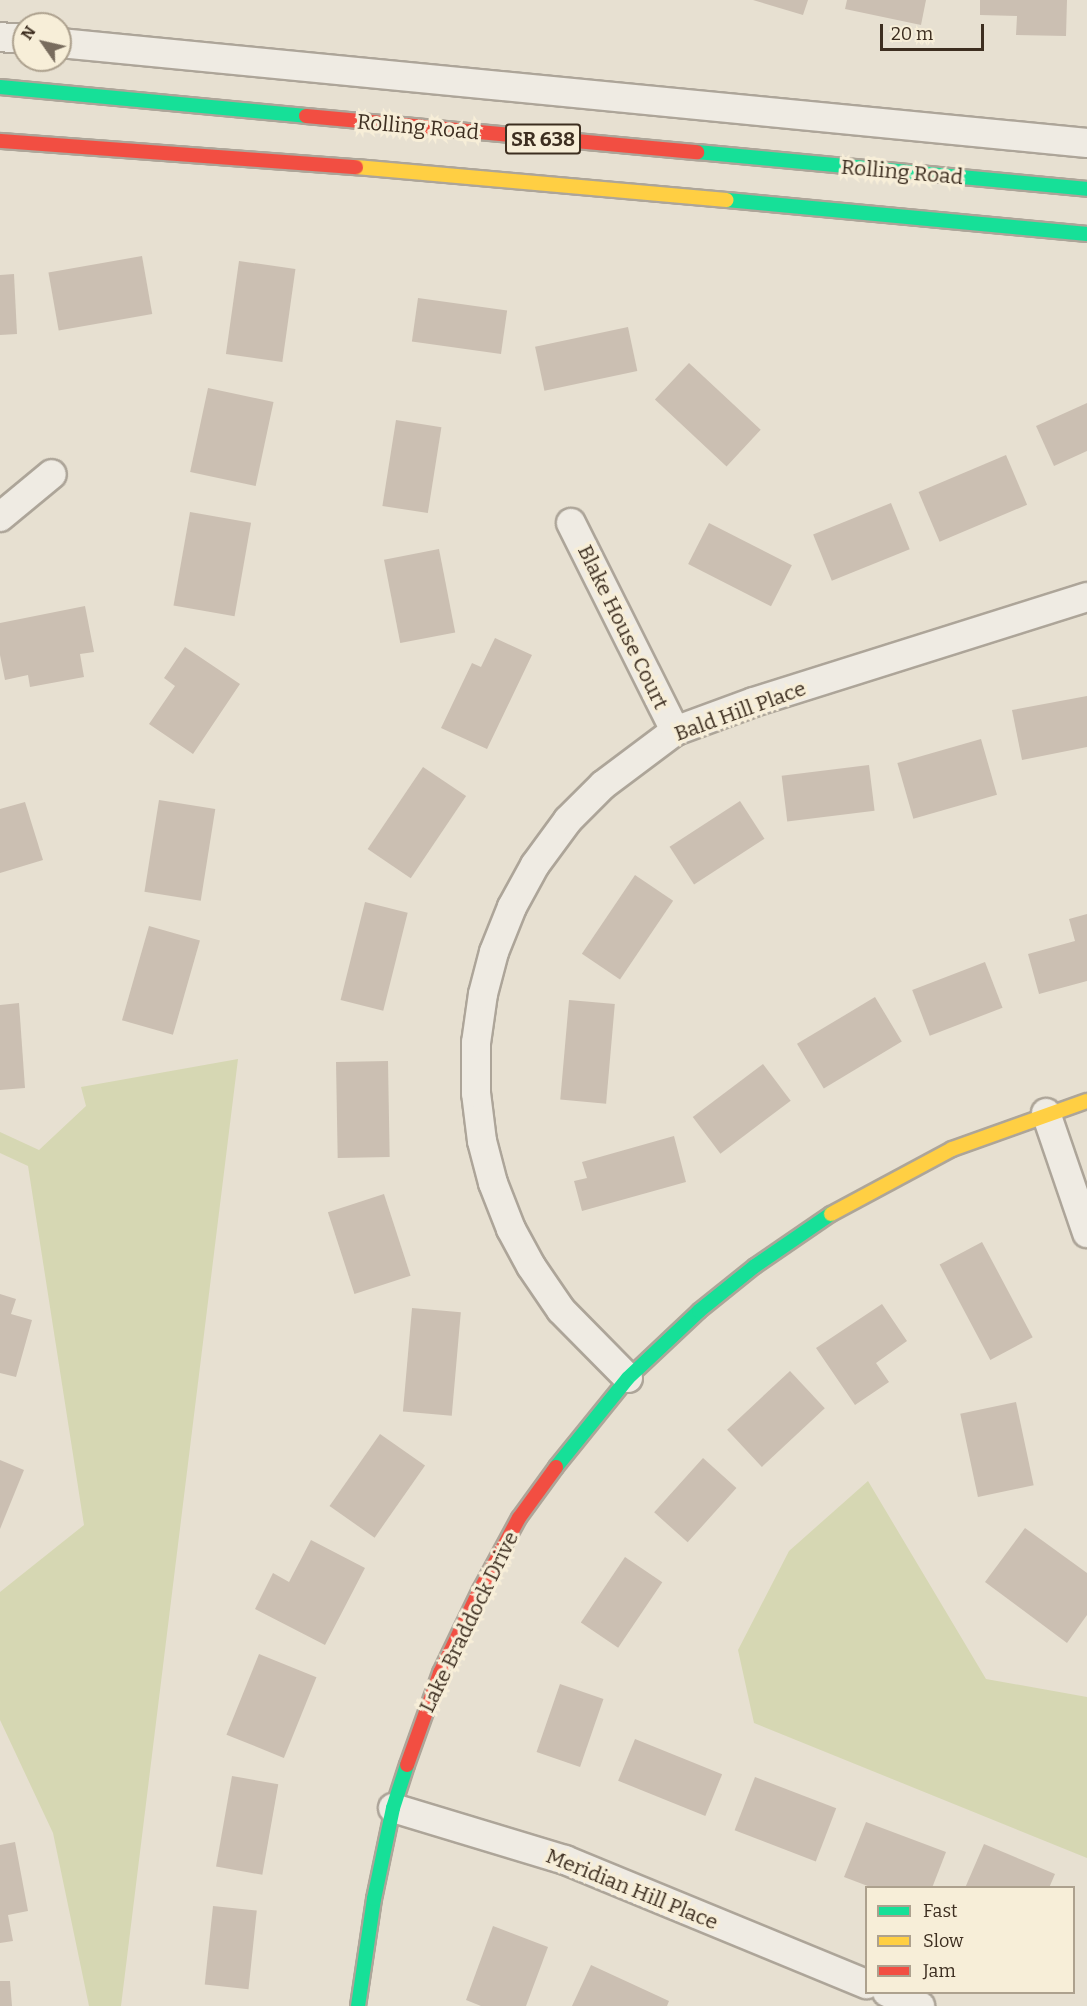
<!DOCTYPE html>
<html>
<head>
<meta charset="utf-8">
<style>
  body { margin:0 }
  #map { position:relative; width:1087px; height:2006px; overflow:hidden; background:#e7e0d1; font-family:Bitter,serif }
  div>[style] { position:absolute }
  .green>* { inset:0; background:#d6d7b3 }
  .building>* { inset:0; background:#cbbfb2; transform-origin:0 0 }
  .roads { filter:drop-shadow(2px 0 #ada599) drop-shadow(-2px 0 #ada599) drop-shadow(0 2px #ada599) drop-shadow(0 -2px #ada599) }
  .street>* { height:28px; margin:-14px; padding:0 14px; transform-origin:14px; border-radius:14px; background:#efebe3 }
  .fast>* { height:14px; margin:-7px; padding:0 7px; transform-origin:7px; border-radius:7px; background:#16e098 }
  .slow>* { height:14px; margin:-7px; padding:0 7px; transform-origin:7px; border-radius:7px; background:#ffcf43 }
  .jam>* { height:14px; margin:-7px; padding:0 7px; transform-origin:7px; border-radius:7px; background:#f24e42 }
  span { translate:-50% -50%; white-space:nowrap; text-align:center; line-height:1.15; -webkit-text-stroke:6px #f7eed8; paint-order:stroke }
  .shield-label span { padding:2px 4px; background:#f7eed8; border:2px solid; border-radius:4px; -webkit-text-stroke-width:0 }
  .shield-label { font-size:20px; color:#3d2e20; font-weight:700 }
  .street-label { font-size:21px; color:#3d2e20 }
  .legend { position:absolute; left:865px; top:1886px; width:210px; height:108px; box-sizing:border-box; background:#f7eed8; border:2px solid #ada18e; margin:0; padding:8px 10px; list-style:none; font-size:18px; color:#3d2e20 }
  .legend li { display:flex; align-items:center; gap:12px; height:30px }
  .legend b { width:30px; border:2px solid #ada18e }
  .north { position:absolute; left:12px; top:12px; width:60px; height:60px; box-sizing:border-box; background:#f7eed8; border:2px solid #ada18e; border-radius:50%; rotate:304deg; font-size:16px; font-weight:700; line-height:24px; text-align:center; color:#3d2e20 }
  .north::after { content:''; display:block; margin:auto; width:21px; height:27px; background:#786c5e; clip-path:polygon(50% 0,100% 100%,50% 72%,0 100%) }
  .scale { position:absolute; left:880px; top:24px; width:104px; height:27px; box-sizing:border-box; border:3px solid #3d2e20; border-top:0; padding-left:8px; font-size:18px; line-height:21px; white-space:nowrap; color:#3d2e20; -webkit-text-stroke:4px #f7eed8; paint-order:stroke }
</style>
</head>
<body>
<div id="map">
  <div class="green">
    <div style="clip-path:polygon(238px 1059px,121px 2006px,89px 2006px,53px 1833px,0 1720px,0 1592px,84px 1525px,28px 1166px,0 1153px,0 1132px,39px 1150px,86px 1106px,81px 1087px)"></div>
    <div style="clip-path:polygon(868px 1481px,986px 1679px,1087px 1697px,1087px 1858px,754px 1723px,738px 1650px,789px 1551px)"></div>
  </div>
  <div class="building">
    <div style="clip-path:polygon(753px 0,808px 0,803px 15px)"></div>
    <div style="clip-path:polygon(847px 0,926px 0,921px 25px,845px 9px)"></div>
    <div style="clip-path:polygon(980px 0,1067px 0,1066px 36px,1016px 35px,1017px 16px,980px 15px)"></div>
    <div style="left:142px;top:256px;width:59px;height:95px;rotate:80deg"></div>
    <div style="left:239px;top:261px;width:57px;height:94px;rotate:8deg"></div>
    <div style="clip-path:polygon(14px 274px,17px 334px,0 335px,0 275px)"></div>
    <div style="left:418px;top:298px;width:90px;height:44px;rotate:8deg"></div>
    <div style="left:628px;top:327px;width:45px;height:95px;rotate:78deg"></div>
    <div style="left:689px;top:363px;width:98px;height:50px;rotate:43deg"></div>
    <div style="left:208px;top:388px;width:67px;height:86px;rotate:12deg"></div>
    <div style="clip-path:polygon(1087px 403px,1087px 451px,1054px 466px,1036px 426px)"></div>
    <div style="left:396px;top:420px;width:46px;height:87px;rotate:9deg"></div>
    <div style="left:1006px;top:455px;width:54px;height:95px;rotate:67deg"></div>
    <div style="left:891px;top:503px;width:50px;height:84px;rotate:68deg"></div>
    <div style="left:190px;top:512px;width:62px;height:95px;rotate:10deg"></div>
    <div style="left:709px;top:523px;width:93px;height:46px;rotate:27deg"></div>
    <div style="left:439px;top:549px;width:85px;height:56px;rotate:79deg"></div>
    <div style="clip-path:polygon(85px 606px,94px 652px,80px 654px,84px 677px,30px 687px,28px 675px,5px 680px,0 655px,0 623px)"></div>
    <div style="clip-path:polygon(495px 638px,532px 655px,487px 749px,441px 728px,472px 663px,481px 667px)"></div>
    <div style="clip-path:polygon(185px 647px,240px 684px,193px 754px,149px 724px,175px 686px,164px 678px)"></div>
    <div style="clip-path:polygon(1087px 696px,1087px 747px,1022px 760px,1012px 710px)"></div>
    <div style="left:981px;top:739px;width:58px;height:87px;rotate:74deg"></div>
    <div style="left:869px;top:765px;width:46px;height:88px;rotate:83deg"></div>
    <div style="left:423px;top:767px;width:52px;height:99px;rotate:34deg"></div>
    <div style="left:159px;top:800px;width:57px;height:93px;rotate:9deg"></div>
    <div style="left:740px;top:801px;width:45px;height:84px;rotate:57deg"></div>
    <div style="clip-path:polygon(25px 802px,43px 860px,0 873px,0 809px)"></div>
    <div style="left:635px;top:875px;width:46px;height:95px;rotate:34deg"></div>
    <div style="left:365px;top:902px;width:44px;height:101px;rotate:14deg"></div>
    <div style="clip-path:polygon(1087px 914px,1087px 981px,1039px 994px,1028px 954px,1075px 941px,1069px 919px)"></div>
    <div style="left:149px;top:926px;width:53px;height:98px;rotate:16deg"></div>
    <div style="left:985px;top:962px;width:49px;height:78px;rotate:69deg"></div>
    <div style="left:875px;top:997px;width:52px;height:91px;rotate:59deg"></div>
    <div style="left:569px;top:1000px;width:46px;height:100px;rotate:5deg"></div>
    <div style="clip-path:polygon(19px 1003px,25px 1088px,0 1090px,0 1005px)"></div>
    <div style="left:388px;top:1061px;width:96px;height:52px;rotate:89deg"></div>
    <div style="left:763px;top:1064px;width:46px;height:88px;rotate:53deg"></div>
    <div style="clip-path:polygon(674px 1136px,686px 1182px,582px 1211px,574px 1181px,587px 1178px,582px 1162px)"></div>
    <div style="left:384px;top:1194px;width:86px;height:59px;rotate:72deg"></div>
    <div style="left:982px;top:1242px;width:108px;height:48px;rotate:62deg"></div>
    <div style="clip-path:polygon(0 1294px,16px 1299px,11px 1314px,32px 1320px,16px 1377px,0 1373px)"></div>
    <div style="clip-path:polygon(882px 1304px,907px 1341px,876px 1363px,889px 1382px,855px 1405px,816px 1348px)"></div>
    <div style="left:412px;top:1308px;width:49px;height:104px;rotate:5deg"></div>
    <div style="left:790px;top:1371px;width:51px;height:86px;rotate:47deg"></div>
    <div style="left:1016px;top:1402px;width:85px;height:57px;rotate:78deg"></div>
    <div style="left:380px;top:1434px;width:55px;height:88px;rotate:35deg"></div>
    <div style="left:703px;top:1458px;width:45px;height:73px;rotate:42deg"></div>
    <div style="clip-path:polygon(0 1460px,24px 1470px,0 1529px)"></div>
    <div style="clip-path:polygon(1025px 1528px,1087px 1573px,1087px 1615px,1067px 1643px,985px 1582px)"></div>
    <div style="clip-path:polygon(311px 1540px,365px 1568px,325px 1645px,255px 1609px,273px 1573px,289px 1582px)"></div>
    <div style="left:625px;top:1557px;width:45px;height:79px;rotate:34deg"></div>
    <div style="left:259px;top:1654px;width:62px;height:87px;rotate:22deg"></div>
    <div style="left:560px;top:1684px;width:46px;height:72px;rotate:19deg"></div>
    <div style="left:635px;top:1739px;width:94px;height:45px;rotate:22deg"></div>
    <div style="left:232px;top:1776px;width:47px;height:92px;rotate:10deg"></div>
    <div style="left:755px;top:1777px;width:87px;height:57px;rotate:21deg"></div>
    <div style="clip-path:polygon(866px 1822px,946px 1852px,932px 1888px,873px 1888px,844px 1877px)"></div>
    <div style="clip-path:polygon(15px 1842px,28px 1911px,8px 1915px,13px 1941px,0 1943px,0 1845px)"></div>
    <div style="clip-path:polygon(984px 1844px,1055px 1874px,1049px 1888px,965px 1888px)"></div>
    <div style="left:213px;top:1906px;width:44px;height:79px;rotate:6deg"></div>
    <div style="clip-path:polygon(493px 1926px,548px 1947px,526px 2006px,481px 2006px,466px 2000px)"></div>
    <div style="clip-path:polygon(591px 1965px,669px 2001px,667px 2006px,572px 2006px)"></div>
    <div style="clip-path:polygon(0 1981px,10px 1981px,12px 2006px,0 2006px)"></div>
  </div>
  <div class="roads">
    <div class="street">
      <div style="left:0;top:37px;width:24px;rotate:5deg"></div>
      <div style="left:60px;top:43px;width:1032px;rotate:5.56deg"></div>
      <div style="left:0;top:517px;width:67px;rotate:-39.6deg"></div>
      <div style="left:571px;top:523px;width:233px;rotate:63.4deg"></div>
      <div style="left:1046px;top:1113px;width:127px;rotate:71.1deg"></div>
      <div style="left:628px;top:1378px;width:95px;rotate:-134.6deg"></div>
      <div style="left:561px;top:1310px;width:53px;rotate:-124.3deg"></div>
      <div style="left:531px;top:1266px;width:42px;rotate:-118.4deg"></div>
      <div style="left:511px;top:1229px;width:49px;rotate:-111.4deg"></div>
      <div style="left:493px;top:1183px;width:43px;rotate:-104.7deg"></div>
      <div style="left:482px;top:1141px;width:48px;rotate:-97.1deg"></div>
      <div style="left:476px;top:1093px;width:50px;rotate:-90deg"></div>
      <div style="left:476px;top:1043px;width:49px;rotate:-81.9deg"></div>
      <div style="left:483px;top:994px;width:43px;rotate:-75.3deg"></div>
      <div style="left:494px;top:952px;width:48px;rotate:-68.2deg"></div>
      <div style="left:512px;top:907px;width:48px;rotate:-61.3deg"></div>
      <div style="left:535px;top:865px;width:56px;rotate:-53.7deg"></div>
      <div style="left:568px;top:820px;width:49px;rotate:-45deg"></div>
      <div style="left:603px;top:785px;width:90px;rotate:-36.9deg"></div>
      <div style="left:675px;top:731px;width:84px;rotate:-20.2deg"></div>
      <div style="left:754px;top:702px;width:349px;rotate:-17.5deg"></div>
      <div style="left:393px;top:1808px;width:180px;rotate:16.8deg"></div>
      <div style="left:565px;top:1860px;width:326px;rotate:22.4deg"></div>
      <div style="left:887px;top:1992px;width:36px;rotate:23deg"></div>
    </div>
    <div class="fast">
      <div style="left:0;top:87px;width:307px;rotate:5.4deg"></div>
      <div style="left:697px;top:152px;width:392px;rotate:5.4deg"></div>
      <div style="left:727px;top:200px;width:362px;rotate:5.4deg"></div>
      <div style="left:556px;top:1467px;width:114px;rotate:-51deg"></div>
      <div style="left:628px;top:1378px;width:98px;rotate:-43.3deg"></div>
      <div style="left:699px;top:1311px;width:72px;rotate:-38.8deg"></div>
      <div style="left:755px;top:1266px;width:92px;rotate:-34.4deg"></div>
      <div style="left:358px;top:2006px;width:108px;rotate:-81.5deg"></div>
      <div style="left:374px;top:1899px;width:93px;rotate:-78.2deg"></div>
      <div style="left:393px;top:1808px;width:45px;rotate:-72deg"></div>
    </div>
    <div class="slow">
      <div style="left:356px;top:167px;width:372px;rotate:5.1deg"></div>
      <div style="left:831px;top:1214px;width:137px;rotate:-28.2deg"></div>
      <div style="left:952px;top:1149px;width:143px;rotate:-19.6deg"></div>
    </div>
    <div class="jam">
      <div style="left:306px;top:116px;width:393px;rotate:5.3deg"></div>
      <div style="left:0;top:141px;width:357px;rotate:4.2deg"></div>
      <div style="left:407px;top:1765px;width:98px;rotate:-70.3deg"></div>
      <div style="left:440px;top:1673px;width:92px;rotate:-64.3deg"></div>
      <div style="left:480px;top:1590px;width:82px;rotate:-61.6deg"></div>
      <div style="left:519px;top:1518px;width:63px;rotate:-54deg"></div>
    </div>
  </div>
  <div class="shield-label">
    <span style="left:543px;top:139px">SR 638</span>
  </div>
  <div class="street-label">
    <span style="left:418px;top:127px;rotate:5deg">Rolling Road</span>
    <span style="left:902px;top:172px;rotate:5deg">Rolling Road</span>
    <span style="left:623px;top:627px;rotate:64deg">Blake House Court</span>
    <span style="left:740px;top:711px;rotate:-20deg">Bald Hill Place</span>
    <span style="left:469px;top:1622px;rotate:-64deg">Lake Braddock Drive</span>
    <span style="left:632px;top:1889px;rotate:22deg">Meridian Hill Place</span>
  </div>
  <ul class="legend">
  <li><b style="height:8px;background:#16e098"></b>Fast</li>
  <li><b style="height:8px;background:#ffcf43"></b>Slow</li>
  <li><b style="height:8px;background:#f24e42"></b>Jam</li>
  </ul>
  <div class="north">N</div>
  <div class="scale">20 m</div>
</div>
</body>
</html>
